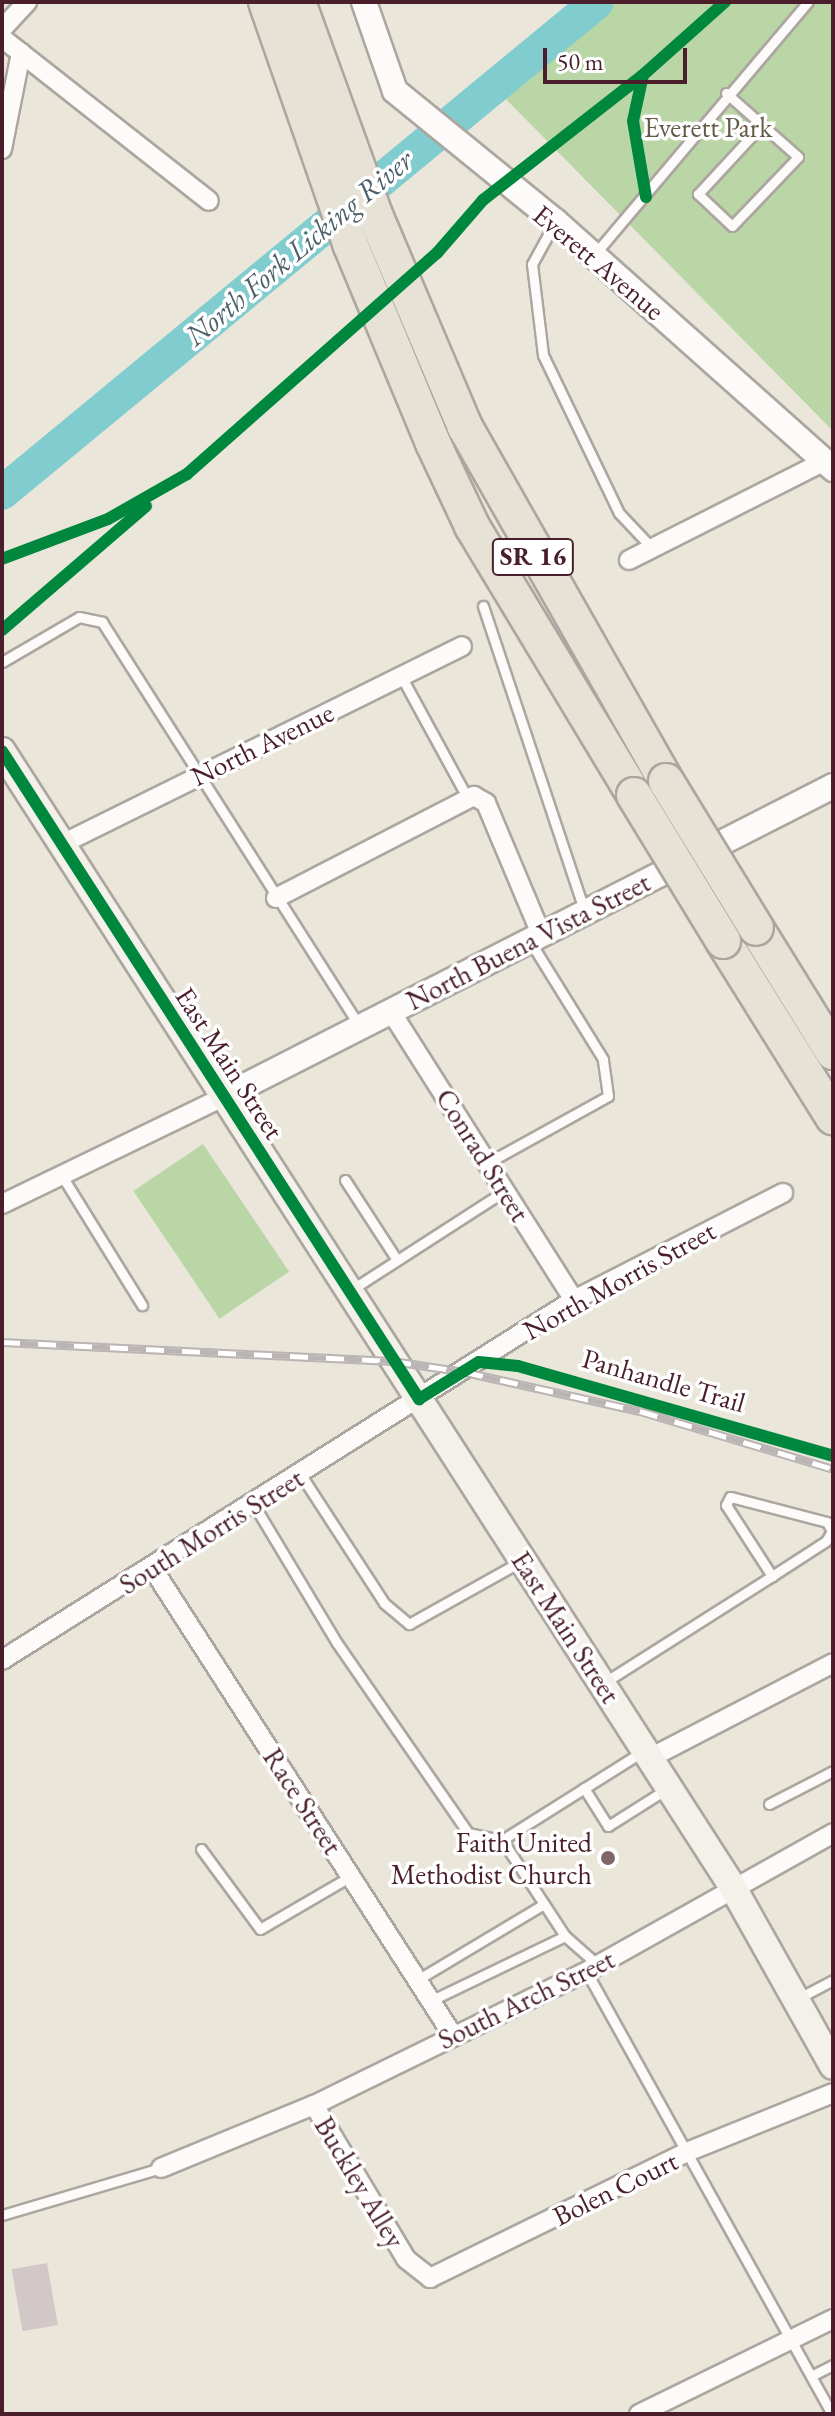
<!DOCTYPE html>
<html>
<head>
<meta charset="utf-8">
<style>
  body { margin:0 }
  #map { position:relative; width:835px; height:2416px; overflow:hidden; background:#eae7da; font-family:"EB Garamond",serif }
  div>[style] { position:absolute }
  .green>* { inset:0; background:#bad6a6; transform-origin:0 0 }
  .river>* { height:34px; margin:-17px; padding:0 17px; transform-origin:17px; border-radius:17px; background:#80ccce }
  .building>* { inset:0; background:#d1c8c7; transform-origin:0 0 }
  .roads { filter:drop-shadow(2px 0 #aca6a0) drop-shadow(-2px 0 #aca6a0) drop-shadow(0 2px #aca6a0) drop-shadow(0 -2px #aca6a0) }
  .service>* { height:9px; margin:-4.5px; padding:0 4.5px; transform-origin:4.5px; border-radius:4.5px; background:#fcfbf9 }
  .minor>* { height:18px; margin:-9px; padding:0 9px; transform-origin:9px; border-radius:9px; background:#fcfbf9 }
  .tertiary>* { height:24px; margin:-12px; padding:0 12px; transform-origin:12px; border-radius:12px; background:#fcfbf9 }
  .secondary>* { height:26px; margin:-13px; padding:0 13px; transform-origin:13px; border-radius:13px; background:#f4f1eb }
  .motorway>* { height:34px; margin:-17px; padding:0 17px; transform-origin:17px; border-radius:17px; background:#e7e2d6 }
  .rail>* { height:9px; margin-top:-4.5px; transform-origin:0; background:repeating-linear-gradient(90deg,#fff 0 18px,#bab4b4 0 36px); box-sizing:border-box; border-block:2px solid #bab4b4 }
  .bridges { filter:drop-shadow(2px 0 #aca6a0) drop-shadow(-2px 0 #aca6a0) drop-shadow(0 2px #aca6a0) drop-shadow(0 -2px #aca6a0) }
  .motorway-bridge>* { height:34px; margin:-17px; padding:0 17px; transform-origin:17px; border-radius:17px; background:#e7e2d6 }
  .cycleway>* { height:12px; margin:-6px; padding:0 6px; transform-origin:6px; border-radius:6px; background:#00873e }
  .dots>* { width:22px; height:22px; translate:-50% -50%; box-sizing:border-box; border:4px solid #fff; border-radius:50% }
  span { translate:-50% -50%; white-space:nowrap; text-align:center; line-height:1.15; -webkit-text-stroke:7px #fff; paint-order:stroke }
  .shield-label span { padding:2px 6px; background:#fff; border:2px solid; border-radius:6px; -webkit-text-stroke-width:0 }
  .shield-label { font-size:26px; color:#4a1f2b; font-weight:700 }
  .park-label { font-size:28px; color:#635a47 }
  .street-label { font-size:28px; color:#4a1f2b }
  .poi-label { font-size:28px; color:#4a1f2b }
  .right { translate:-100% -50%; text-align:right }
  .water-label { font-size:30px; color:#4e606a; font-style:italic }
  .frame { position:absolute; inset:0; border:4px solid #4a1f2b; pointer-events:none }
  .scale { position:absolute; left:543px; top:48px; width:144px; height:36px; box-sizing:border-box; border:4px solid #4a1f2b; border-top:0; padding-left:10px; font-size:24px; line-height:28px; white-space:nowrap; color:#4a1f2b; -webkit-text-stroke:6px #fff; paint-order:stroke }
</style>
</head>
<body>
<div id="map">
  <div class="green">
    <div style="clip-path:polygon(597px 2px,833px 2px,833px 431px,494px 87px)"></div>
    <div style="left:203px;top:1144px;width:154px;height:84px;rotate:56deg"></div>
  </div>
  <div class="river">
    <div style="left:2px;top:493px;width:771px;rotate:-39.53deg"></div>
  </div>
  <div class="building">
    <div style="left:47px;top:2263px;width:63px;height:36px;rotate:80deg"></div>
  </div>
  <div class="roads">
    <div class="service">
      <div style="left:726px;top:93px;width:96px;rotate:41.6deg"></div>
      <div style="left:798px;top:157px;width:95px;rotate:133.7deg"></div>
      <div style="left:732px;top:226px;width:47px;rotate:-136.7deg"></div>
      <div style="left:698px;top:194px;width:94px;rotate:-47.2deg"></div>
      <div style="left:554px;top:224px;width:46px;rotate:118.8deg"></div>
      <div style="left:532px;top:264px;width:92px;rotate:83.1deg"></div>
      <div style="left:543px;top:355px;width:175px;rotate:64.3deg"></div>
      <div style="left:619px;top:513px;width:48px;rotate:46.7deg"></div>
      <div style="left:594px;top:255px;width:331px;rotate:-49.8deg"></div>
      <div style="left:483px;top:606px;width:320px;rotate:71.6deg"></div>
      <div style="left:2px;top:662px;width:89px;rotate:-30.3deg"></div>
      <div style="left:79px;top:617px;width:24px;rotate:12deg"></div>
      <div style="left:102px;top:622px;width:478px;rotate:57.5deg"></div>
      <div style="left:401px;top:676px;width:140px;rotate:61.4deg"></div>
      <div style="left:489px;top:1162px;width:136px;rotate:-29deg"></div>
      <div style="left:608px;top:1096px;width:37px;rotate:-98deg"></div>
      <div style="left:603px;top:1059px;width:137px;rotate:-121.8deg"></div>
      <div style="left:62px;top:1176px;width:152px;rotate:58.2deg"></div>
      <div style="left:345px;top:1180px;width:95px;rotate:57deg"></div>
      <div style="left:351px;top:1290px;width:184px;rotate:-32.8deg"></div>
      <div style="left:301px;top:1475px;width:153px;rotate:57deg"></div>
      <div style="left:384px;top:1603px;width:33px;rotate:40deg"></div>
      <div style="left:409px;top:1624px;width:127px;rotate:-29.2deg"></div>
      <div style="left:254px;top:1505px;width:161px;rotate:59deg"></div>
      <div style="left:337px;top:1643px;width:231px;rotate:55.4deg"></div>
      <div style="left:468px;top:1833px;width:35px;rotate:12deg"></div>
      <div style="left:502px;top:1840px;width:165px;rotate:-32.2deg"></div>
      <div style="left:605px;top:1682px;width:198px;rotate:-32.4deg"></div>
      <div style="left:772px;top:1576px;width:64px;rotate:-32.9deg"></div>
      <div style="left:826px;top:1541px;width:12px;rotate:-59deg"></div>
      <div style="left:832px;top:1531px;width:10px;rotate:-119deg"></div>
      <div style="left:827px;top:1522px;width:100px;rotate:-165.5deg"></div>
      <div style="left:730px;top:1497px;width:9px;rotate:117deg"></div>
      <div style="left:726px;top:1505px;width:85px;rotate:57.1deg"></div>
      <div style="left:584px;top:1788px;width:45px;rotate:57.7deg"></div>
      <div style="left:608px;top:1826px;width:67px;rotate:-32.3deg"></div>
      <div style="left:769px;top:1804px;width:72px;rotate:-27.3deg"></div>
      <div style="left:502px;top:1840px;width:115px;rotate:56.7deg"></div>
      <div style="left:565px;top:1936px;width:44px;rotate:41.3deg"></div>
      <div style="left:201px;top:1849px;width:99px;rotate:53.6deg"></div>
      <div style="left:260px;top:1929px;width:105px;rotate:-30.2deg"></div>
      <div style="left:586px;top:1971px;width:507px;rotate:60.96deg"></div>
      <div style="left:417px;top:1980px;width:148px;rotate:-30.9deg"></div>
      <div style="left:797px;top:1999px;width:41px;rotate:-27.8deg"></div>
      <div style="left:430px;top:2001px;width:150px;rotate:-25.7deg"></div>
      <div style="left:2px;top:2215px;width:166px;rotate:-16.5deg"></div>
      <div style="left:811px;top:2376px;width:25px;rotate:-27deg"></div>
    </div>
    <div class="minor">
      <div style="left:2px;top:29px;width:37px;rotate:-47deg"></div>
      <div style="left:2px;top:38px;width:263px;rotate:38.2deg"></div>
      <div style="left:2px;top:149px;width:98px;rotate:-78.8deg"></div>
      <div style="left:629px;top:560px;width:220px;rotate:-26.8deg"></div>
      <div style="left:62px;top:844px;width:446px;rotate:-26.3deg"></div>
      <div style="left:276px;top:898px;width:223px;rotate:-27.3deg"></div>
      <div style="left:474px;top:796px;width:14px;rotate:30deg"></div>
      <div style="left:486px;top:803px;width:142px;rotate:67.2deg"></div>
      <div style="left:390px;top:1010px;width:343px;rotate:57.6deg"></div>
      <div style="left:2px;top:1204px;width:246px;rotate:-25.8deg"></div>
      <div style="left:153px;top:1569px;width:553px;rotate:57.26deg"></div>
      <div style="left:2px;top:1660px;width:676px;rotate:-32.19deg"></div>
      <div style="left:574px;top:1300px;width:235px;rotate:-27.1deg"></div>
      <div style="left:650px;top:1758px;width:206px;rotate:-27.4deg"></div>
      <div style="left:314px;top:2105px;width:179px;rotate:59.1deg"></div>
      <div style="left:406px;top:2259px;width:31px;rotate:38deg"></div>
      <div style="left:430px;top:2278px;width:286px;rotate:-26.1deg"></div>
      <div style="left:687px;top:2152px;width:157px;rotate:-22deg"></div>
      <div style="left:161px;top:2168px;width:165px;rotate:-22.4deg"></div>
      <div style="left:314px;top:2105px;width:309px;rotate:-26.1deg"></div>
      <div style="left:591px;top:1969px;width:278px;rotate:-29.3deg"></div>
      <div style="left:639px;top:2414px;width:216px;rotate:-26.1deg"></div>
    </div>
    <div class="tertiary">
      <div style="left:364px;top:2px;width:94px;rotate:70.8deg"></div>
      <div style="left:395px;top:91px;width:206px;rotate:39.1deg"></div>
      <div style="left:555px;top:221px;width:373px;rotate:41.7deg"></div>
      <div style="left:223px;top:1097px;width:685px;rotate:-27.01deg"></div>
    </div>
    <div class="secondary">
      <div style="left:2px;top:751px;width:1349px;rotate:57.25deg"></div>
      <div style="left:732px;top:1886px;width:206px;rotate:60.7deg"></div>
    </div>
    <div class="motorway">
      <div style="left:266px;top:2px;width:258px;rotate:70.8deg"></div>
      <div style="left:351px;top:246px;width:213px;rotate:67.4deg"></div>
      <div style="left:433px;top:443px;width:92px;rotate:64.8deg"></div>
      <div style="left:472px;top:526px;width:314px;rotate:58.9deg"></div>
      <div style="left:298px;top:2px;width:229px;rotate:70.1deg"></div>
      <div style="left:376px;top:217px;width:228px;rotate:67deg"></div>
      <div style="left:465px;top:427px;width:407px;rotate:60.4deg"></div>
      <div style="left:756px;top:928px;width:146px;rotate:58.2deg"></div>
      <div style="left:723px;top:941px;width:208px;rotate:58deg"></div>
    </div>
  </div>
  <div class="rail">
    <div style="left:2px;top:1342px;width:391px;rotate:2.8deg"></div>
    <div style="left:393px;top:1361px;width:73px;rotate:8.7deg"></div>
    <div style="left:465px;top:1372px;width:179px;rotate:12.6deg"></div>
    <div style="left:640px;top:1411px;width:202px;rotate:16.7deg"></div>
  </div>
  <div class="bridges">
    <div class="motorway-bridge">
      <div style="left:666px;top:781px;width:172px;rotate:58.5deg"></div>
      <div style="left:634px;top:795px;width:171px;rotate:58.6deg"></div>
    </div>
  </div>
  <div class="cycleway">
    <div style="left:646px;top:197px;width:77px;rotate:-99.7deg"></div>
    <div style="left:633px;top:121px;width:47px;rotate:-77.7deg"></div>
    <div style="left:643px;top:75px;width:110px;rotate:-41.7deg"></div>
    <div style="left:2px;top:559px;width:113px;rotate:-20.7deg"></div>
    <div style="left:108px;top:519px;width:91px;rotate:-29.7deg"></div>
    <div style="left:187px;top:474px;width:334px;rotate:-41.5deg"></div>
    <div style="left:437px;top:253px;width:70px;rotate:-49deg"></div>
    <div style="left:483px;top:200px;width:203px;rotate:-38deg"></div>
    <div style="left:2px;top:630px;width:190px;rotate:-40.7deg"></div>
    <div style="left:2px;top:751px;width:771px;rotate:57.24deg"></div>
    <div style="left:419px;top:1399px;width:70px;rotate:-31.7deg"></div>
    <div style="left:479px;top:1362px;width:39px;rotate:6deg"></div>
    <div style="left:518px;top:1366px;width:328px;rotate:15.9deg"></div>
  </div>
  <div class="dots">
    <div style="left:608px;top:1858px;background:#826568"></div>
  </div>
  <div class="shield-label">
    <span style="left:533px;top:557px">SR 16</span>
  </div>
  <div class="park-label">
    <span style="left:708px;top:127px">Everett Park</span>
  </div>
  <div class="street-label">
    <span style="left:599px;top:262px;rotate:40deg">Everett Avenue</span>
    <span style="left:262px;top:744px;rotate:-26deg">North Avenue</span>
    <span style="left:528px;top:941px;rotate:-27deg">North Buena Vista Street</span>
    <span style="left:230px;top:1063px;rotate:57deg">East Main Street</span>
    <span style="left:483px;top:1155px;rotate:58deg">Conrad Street</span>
    <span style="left:619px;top:1280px;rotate:-29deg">North Morris Street</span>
    <span style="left:664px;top:1380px;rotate:16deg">Panhandle Trail</span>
    <span style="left:211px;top:1531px;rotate:-32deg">South Morris Street</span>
    <span style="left:566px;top:1627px;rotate:57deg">East Main Street</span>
    <span style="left:303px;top:1801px;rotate:57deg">Race Street</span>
    <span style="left:526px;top:1999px;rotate:-26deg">South Arch Street</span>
    <span style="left:360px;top:2182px;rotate:59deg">Buckley Alley</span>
    <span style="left:615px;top:2188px;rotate:-26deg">Bolen Court</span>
  </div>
  <div class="poi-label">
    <span class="right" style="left:592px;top:1858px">Faith United<br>Methodist Church</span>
  </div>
  <div class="water-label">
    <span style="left:299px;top:248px;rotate:-40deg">North Fork Licking River</span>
  </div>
  <div class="frame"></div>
  <div class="scale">50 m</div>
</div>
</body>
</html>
